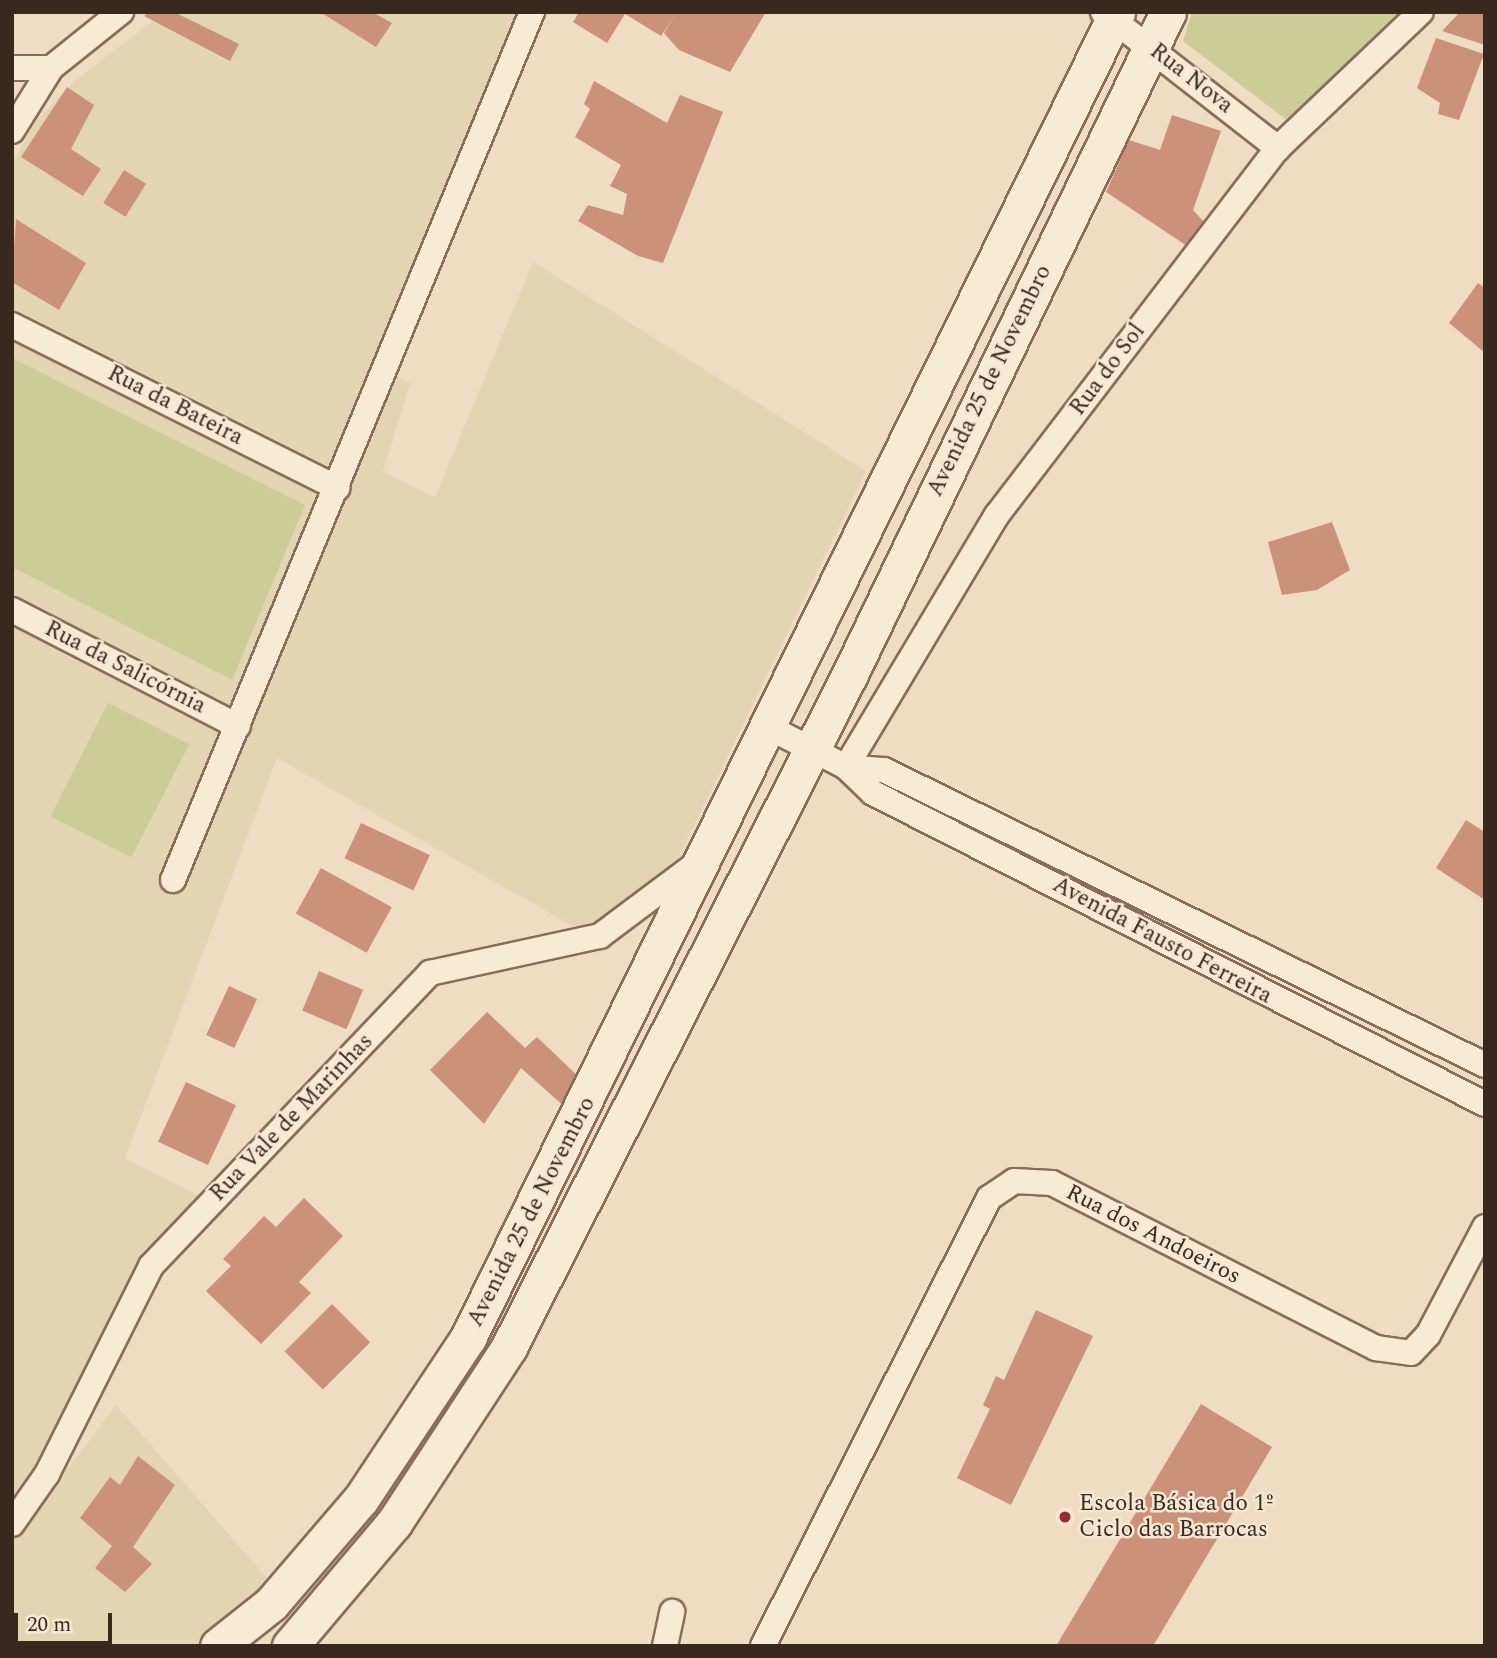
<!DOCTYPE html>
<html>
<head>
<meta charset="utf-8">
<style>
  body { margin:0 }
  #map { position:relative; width:1497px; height:1658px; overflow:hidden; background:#eedcc3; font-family:Spectral,serif }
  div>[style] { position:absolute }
  .farmland>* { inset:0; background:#e3d5b1 }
  .green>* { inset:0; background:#cbcc97; transform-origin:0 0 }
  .building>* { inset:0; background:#cc9279; transform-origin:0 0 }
  .roads { filter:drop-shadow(2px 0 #886d5a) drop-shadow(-2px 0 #886d5a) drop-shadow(0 2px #886d5a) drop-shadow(0 -2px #886d5a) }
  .street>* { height:24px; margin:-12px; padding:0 12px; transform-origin:12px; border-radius:12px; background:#f8ebd6 }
  .secondary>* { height:35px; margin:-17.5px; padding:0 17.5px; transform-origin:17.5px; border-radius:17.5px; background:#f8ebd6 }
  .dots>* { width:19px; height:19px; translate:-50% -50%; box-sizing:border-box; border:4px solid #f5e7d3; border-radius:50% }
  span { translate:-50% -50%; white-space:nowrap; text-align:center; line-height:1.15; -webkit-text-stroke:5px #f5e7d3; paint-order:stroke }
  .street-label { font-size:23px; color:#38281e }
  .poi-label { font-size:23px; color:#38281e }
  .left { translate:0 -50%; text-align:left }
  .frame { position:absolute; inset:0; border:14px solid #38281e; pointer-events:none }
  .scale { position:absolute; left:14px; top:1613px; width:98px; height:32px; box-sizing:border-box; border:4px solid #38281e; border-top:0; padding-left:9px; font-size:21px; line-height:24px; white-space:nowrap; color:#38281e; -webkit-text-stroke:5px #f5e7d3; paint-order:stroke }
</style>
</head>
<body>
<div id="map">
  <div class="farmland">
    <div style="clip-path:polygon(164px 12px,517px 12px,372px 362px,410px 383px,383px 472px,435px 497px,533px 262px,866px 471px,671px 873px,585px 933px,277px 758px,125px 1158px,203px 1198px,12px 1505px,12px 165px,36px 121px,76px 80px)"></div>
    <div style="clip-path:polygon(116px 1405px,278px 1591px,201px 1646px,12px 1646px,12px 1542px)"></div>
  </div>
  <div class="green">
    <div style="clip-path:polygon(1192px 12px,1407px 12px,1292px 124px,1183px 41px)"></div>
    <div style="clip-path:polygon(12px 358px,305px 505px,232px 680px,12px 567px)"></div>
    <div style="left:108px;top:703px;width:91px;height:127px;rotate:27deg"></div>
  </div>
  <div class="building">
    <div style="clip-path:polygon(149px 12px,174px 12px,239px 44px,230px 61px,144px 16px)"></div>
    <div style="clip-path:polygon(320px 12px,372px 12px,392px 23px,376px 47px)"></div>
    <div style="clip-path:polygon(579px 12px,766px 12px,730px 72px,679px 50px,664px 33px,675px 15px,661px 36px,625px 14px,607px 43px,573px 22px)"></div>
    <div style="clip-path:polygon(1460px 12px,1485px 12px,1485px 45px,1442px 31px)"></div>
    <div style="clip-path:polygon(1436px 38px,1484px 54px,1459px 120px,1438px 114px,1440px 103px,1417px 88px)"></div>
    <div style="clip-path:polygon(594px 81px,667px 123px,680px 95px,723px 112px,663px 263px,638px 256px,578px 221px,588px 205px,623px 215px,627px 194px,610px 186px,621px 165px,575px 137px,590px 109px,584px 104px)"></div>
    <div style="clip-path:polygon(67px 87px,94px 105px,71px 149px,101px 169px,83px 196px,21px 157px)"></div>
    <div style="clip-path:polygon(1172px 115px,1221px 131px,1193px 210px,1206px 224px,1190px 248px,1106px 192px,1129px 140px,1160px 150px)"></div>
    <div style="left:124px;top:170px;width:26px;height:39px;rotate:32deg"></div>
    <div style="clip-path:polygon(16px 219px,86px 263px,59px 310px,12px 282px)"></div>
    <div style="clip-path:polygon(1478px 283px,1485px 288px,1485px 353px,1449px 323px)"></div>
    <div style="clip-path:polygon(1332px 522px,1350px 570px,1317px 590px,1282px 595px,1268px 542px)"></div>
    <div style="clip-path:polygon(1466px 820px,1485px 832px,1485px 900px,1436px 868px)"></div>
    <div style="left:361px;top:823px;width:76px;height:39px;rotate:25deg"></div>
    <div style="left:321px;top:868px;width:81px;height:52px;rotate:29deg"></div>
    <div style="left:319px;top:971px;width:48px;height:43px;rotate:23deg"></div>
    <div style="left:229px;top:986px;width:31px;height:54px;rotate:25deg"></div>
    <div style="clip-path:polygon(487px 1012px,525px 1048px,537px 1037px,580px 1078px,566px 1108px,521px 1068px,484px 1124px,430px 1070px)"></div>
    <div style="left:186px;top:1082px;width:55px;height:66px;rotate:25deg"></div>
    <div style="clip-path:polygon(304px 1198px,343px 1236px,299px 1282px,311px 1293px,261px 1344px,206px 1291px,231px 1266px,223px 1259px,264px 1216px,276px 1227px)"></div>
    <div style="left:332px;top:1304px;width:54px;height:67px;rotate:45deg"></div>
    <div style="clip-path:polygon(1036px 1310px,1093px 1336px,1011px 1505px,957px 1478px,990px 1409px,983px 1405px,996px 1376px,1004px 1380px)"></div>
    <div style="clip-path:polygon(1201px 1404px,1272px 1447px,1153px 1646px,1056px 1646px)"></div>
    <div style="clip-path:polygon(138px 1456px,175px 1485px,133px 1547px,152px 1564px,125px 1592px,95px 1568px,112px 1546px,80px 1518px,110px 1477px,120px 1485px)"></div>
  </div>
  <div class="roads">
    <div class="street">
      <div style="left:1103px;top:12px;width:222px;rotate:37.9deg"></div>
      <div style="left:12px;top:68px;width:39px"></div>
      <div style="left:12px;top:131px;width:74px;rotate:-58.2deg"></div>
      <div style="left:51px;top:68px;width:90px;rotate:-38.7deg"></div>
      <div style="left:12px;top:325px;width:364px;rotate:26.6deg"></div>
      <div style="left:12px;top:610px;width:254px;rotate:27.2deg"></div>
      <div style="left:764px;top:725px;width:92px;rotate:27.1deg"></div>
      <div style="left:846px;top:767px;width:37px;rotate:44deg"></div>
      <div style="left:873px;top:793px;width:686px;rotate:26.94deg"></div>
      <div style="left:846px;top:767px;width:294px;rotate:-59.1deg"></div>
      <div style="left:997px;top:515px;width:462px;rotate:-52.6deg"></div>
      <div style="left:1278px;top:148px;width:197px;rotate:-43.6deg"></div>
      <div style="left:846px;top:767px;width:38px;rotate:5deg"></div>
      <div style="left:884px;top:770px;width:669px;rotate:26.14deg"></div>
      <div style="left:173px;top:880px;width:939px;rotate:-67.53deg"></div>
      <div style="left:12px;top:1524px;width:61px;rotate:-55deg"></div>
      <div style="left:47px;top:1474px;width:233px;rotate:-63.4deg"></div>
      <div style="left:151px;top:1266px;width:405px;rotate:-46.4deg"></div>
      <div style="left:430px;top:973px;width:174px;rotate:-12.3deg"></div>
      <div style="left:600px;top:936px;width:120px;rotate:-36.9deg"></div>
      <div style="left:665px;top:1646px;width:35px;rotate:-78deg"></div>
      <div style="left:763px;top:1646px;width:502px;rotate:-63.23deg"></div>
      <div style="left:989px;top:1198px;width:30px;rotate:-34deg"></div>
      <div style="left:1014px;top:1181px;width:38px;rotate:3deg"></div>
      <div style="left:1052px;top:1183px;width:364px;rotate:27deg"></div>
      <div style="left:1376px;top:1348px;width:35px;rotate:8deg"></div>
      <div style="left:1411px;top:1353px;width:25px;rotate:-47deg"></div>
      <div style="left:1428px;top:1335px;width:122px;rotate:-62.2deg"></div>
    </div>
    <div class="secondary">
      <div style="left:218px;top:1646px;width:68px;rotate:-38.4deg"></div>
      <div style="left:271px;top:1604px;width:138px;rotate:-49.4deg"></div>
      <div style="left:361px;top:1499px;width:193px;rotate:-56.4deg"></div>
      <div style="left:468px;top:1338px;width:1476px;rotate:-63.92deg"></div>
      <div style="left:290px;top:1646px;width:161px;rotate:-49.8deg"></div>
      <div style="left:394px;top:1523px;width:210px;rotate:-56.8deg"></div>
      <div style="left:509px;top:1347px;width:754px;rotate:-63.13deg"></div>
      <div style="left:850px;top:674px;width:734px;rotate:-64.34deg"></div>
    </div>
  </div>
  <div class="dots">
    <div style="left:1065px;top:1517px;background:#962a37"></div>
  </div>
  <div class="street-label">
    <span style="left:1191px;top:79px;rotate:38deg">Rua Nova</span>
    <span style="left:1108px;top:370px;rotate:-53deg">Rua do Sol</span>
    <span style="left:990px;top:381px;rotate:-64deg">Avenida 25 de Novembro</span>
    <span style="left:175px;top:406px;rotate:27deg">Rua da Bateira</span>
    <span style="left:125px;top:668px;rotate:27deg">Rua da Salicórnia</span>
    <span style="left:1162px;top:941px;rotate:28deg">Avenida Fausto Ferreira</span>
    <span style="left:292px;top:1118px;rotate:-46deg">Rua Vale de Marinhas</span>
    <span style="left:532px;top:1212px;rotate:-63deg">Avenida 25 de Novembro</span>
    <span style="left:1153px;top:1235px;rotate:27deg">Rua dos Andoeiros</span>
  </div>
  <div class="poi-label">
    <span class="left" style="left:1079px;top:1517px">Escola Básica do 1º<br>Ciclo das Barrocas</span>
  </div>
  <div class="frame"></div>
  <div class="scale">20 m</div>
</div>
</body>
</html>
